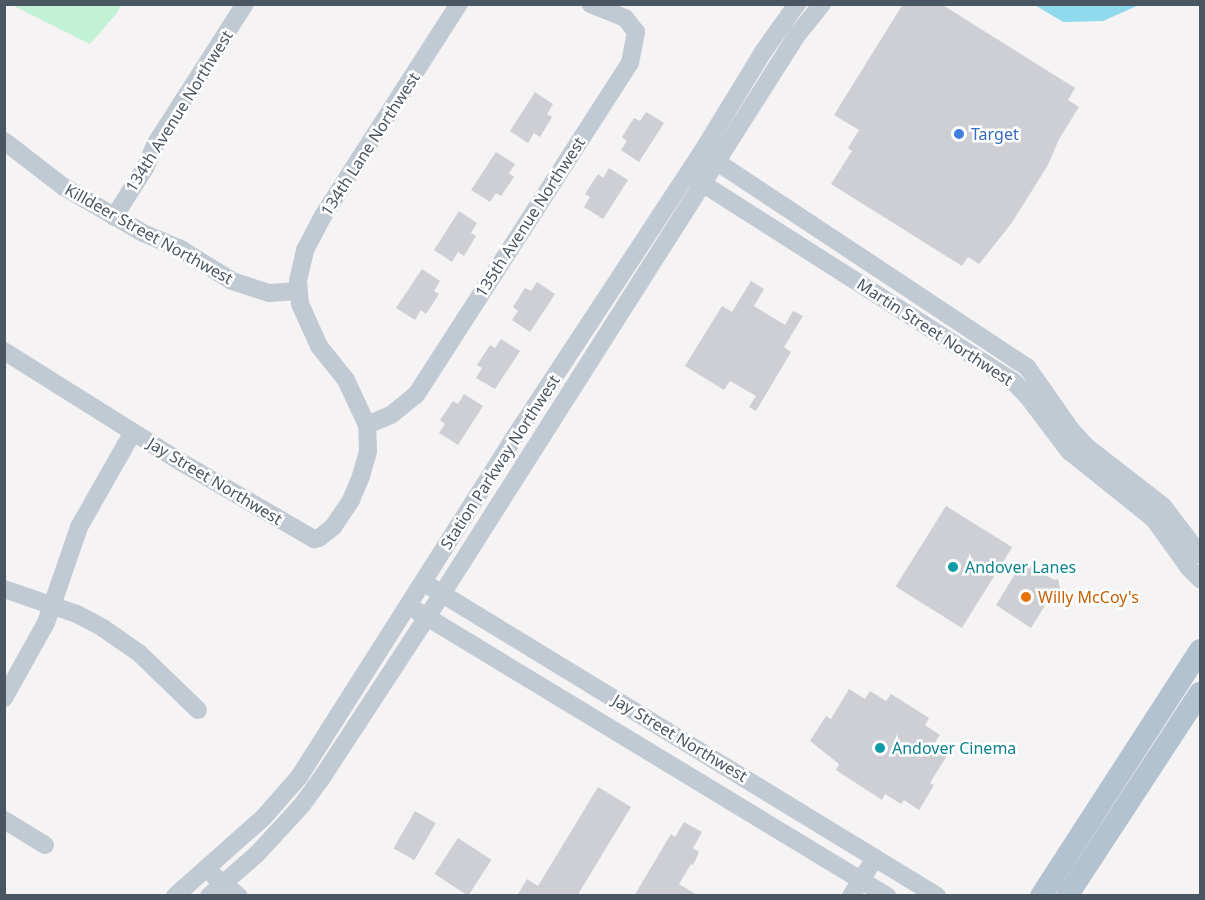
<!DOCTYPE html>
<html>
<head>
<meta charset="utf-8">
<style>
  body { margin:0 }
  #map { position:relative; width:1205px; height:900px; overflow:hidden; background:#f5f3f3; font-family:"Noto Sans",sans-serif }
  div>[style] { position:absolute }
  .green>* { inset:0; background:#c3f1d5 }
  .water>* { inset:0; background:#90daee }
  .building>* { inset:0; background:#cdcfd5; transform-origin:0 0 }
  .minor>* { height:18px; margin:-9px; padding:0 9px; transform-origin:9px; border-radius:9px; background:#c1cad2 }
  .major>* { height:22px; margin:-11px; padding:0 11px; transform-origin:11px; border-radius:11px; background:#b3c2d1 }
  .dots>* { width:16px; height:16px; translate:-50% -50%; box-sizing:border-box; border:3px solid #fff; border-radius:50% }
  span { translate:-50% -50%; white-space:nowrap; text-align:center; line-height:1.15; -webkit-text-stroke:5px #fff; paint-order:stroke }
  .street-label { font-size:16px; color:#4a5661 }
  .shop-label { font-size:16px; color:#366cbe }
  .left { translate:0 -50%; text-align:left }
  .culture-label { font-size:16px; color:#0d838f }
  .food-label { font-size:16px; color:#c56008 }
  .frame { position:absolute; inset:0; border:6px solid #4a5661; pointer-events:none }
</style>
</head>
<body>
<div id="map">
  <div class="green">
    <div style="clip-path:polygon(12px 5px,121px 5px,117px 13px,90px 44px)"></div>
  </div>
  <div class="water">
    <div style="clip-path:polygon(1035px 5px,1139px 5px,1103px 21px,1063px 22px)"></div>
  </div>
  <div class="building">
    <div style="clip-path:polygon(903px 4px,941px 4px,1075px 88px,1068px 100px,1079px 107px,1059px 139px,1048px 165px,1011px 224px,979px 264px,968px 257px,962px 266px,831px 184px,852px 151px,848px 148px,859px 130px,834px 115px)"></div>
    <div style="clip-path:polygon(535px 92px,553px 104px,547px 114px,552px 117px,540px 137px,534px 133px,528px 143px,510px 131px)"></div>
    <div style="clip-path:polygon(646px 112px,664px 123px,639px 162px,621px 150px,627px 141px,622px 137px,634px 118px,640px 121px)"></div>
    <div style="clip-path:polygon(496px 152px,515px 164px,509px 173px,514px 177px,501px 196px,496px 193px,490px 202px,471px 190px)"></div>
    <div style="clip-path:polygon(609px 168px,628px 180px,603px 219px,584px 207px,590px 197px,585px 194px,598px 174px,603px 178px)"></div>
    <div style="clip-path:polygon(459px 211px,477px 223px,471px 233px,476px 236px,464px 256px,458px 252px,452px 262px,434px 250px)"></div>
    <div style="clip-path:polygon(422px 269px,440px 281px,434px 291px,439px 294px,426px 314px,421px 310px,415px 320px,396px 308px)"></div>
    <div style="clip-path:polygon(751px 281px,764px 289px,754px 306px,785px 325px,793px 311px,803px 316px,784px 347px,791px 352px,756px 411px,749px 407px,756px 396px,730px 381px,724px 390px,685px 366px,722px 306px,732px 312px)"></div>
    <div style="clip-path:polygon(537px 282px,555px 294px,530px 332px,512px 320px,518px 311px,513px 307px,525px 288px,531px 291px)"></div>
    <div style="clip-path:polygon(501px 339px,520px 351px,495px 389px,476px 378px,482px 368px,477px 365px,490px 345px,495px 348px)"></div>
    <div style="clip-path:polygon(464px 394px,483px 406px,458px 445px,439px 433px,445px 424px,440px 420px,453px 401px,458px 404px)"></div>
    <div style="left:946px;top:506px;width:78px;height:95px;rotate:32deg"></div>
    <div style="clip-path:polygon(1023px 561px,1054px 580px,1058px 579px,1060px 589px,1054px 591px,1031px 628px,996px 605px)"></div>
    <div style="clip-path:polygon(849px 689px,865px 699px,870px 691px,886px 701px,891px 694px,929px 718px,925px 725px,940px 735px,933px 745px,948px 754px,930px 783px,934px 785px,919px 810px,904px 800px,901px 804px,885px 794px,882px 800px,836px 770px,839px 764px,810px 741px,826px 716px,831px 719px)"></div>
    <div style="clip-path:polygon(598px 787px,631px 807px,577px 896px,517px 896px,527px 879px,538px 886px)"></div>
    <div style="left:415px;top:811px;width:24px;height:43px;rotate:30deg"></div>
    <div style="clip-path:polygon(684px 822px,702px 832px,693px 848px,699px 852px,695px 861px,693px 865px,691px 864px,679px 884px,699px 896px,634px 896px,671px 834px,675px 837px)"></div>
    <div style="left:458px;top:838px;width:40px;height:43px;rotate:33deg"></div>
  </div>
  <div class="minor">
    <div style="left:4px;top:141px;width:76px;rotate:37.5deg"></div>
    <div style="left:64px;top:187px;width:91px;rotate:30.2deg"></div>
    <div style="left:143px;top:233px;width:39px;rotate:23deg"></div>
    <div style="left:179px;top:248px;width:62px;rotate:31.9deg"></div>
    <div style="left:232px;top:281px;width:39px;rotate:18deg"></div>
    <div style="left:269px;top:293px;width:30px;rotate:-4deg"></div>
    <div style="left:708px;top:156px;width:382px;rotate:33.5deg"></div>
    <div style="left:1027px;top:367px;width:78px;rotate:54.9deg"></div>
    <div style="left:1072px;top:431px;width:22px;rotate:47deg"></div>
    <div style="left:1087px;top:447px;width:96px;rotate:37.8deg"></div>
    <div style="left:1163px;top:506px;width:61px;rotate:52.9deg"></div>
    <div style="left:694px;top:178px;width:379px;rotate:32.5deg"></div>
    <div style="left:1014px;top:382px;width:22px;rotate:47deg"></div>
    <div style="left:1029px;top:398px;width:66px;rotate:53deg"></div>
    <div style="left:1069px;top:451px;width:109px;rotate:38.7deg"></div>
    <div style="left:1154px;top:519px;width:60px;rotate:54.5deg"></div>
    <div style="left:1189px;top:568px;width:16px;rotate:45deg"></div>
    <div style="left:114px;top:217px;width:58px;rotate:-57.7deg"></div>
    <div style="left:145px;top:168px;width:27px;rotate:-66deg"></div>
    <div style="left:156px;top:143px;width:165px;rotate:-57.4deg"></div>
    <div style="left:4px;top:351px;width:209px;rotate:32.1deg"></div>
    <div style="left:181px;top:462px;width:154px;rotate:30.1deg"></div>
    <div style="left:314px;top:539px;width:5px;rotate:-11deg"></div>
    <div style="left:319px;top:538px;width:18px;rotate:-38deg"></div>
    <div style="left:333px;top:527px;width:32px;rotate:-56deg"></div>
    <div style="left:351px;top:500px;width:26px;rotate:-67deg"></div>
    <div style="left:361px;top:476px;width:26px;rotate:-74deg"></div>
    <div style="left:368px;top:451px;width:26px;rotate:-92deg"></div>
    <div style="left:367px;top:425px;width:50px;rotate:-115deg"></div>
    <div style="left:346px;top:380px;width:43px;rotate:-128.5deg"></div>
    <div style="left:319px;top:346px;width:46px;rotate:-114.3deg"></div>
    <div style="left:300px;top:304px;width:23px;rotate:-95deg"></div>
    <div style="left:298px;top:281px;width:32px;rotate:-77deg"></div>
    <div style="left:305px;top:250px;width:41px;rotate:-62.2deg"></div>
    <div style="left:324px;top:214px;width:250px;rotate:-57.3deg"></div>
    <div style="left:367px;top:425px;width:26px;rotate:-23deg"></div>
    <div style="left:391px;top:415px;width:32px;rotate:-39deg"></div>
    <div style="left:416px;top:395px;width:395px;rotate:-57.2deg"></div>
    <div style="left:630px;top:63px;width:32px;rotate:-79deg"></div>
    <div style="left:636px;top:32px;width:18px;rotate:-128deg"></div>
    <div style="left:625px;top:18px;width:37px;rotate:-158deg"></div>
    <div style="left:431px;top:587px;width:593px;rotate:31.41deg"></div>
    <div style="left:4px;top:589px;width:77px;rotate:18.9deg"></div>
    <div style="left:77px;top:614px;width:30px;rotate:28deg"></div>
    <div style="left:103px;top:628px;width:44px;rotate:34.8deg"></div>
    <div style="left:139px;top:653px;width:82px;rotate:44deg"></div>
    <div style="left:417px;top:611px;width:550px;rotate:31.23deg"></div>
    <div style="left:4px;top:698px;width:86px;rotate:-60.8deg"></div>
    <div style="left:46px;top:623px;width:102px;rotate:-71deg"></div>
    <div style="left:79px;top:527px;width:109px;rotate:-60.4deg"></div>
    <div style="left:4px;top:820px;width:48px;rotate:31.4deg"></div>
    <div style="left:214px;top:876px;width:32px;rotate:39deg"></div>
    <div style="left:175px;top:896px;width:118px;rotate:-41.6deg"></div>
    <div style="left:263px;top:818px;width:55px;rotate:-48.7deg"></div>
    <div style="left:299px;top:777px;width:405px;rotate:-57.6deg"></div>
    <div style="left:516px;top:435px;width:339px;rotate:-56.7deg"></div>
    <div style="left:702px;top:152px;width:117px;rotate:-58.6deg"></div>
    <div style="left:763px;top:52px;width:59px;rotate:-54.7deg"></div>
    <div style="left:209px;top:896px;width:64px;rotate:-41.2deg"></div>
    <div style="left:257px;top:854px;width:67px;rotate:-47.4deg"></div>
    <div style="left:302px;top:805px;width:32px;rotate:-54deg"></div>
    <div style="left:321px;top:779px;width:221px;rotate:-56.8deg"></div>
    <div style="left:442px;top:594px;width:662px;rotate:-57.58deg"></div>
    <div style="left:797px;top:35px;width:40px;rotate:-51deg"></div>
    <div style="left:851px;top:896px;width:45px;rotate:-57.7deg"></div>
  </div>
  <div class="major">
    <div style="left:1041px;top:896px;width:293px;rotate:-57.1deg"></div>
    <div style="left:1067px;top:896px;width:243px;rotate:-56.8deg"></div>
  </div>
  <div class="dots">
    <div style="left:959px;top:134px;background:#3f7fe0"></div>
    <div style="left:953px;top:567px;background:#0f9aa8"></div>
    <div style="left:1026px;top:597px;background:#e8710a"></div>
    <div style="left:880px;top:748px;background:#0f9aa8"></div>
  </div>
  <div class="street-label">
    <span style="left:179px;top:111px;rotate:-58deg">134th Avenue Northwest</span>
    <span style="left:370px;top:144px;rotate:-57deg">134th Lane Northwest</span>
    <span style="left:530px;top:217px;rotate:-57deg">135th Avenue Northwest</span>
    <span style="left:149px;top:234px;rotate:29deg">Killdeer Street Northwest</span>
    <span style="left:935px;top:332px;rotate:33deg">Martin Street Northwest</span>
    <span style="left:500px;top:462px;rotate:-57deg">Station Parkway Northwest</span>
    <span style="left:215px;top:481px;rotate:31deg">Jay Street Northwest</span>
    <span style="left:680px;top:738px;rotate:31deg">Jay Street Northwest</span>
  </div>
  <div class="shop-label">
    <span class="left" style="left:971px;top:134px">Target</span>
  </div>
  <div class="culture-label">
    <span class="left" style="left:965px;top:567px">Andover Lanes</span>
    <span class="left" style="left:892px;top:748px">Andover Cinema</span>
  </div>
  <div class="food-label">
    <span class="left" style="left:1038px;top:597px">Willy McCoy's</span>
  </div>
  <div class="frame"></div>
</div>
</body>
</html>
